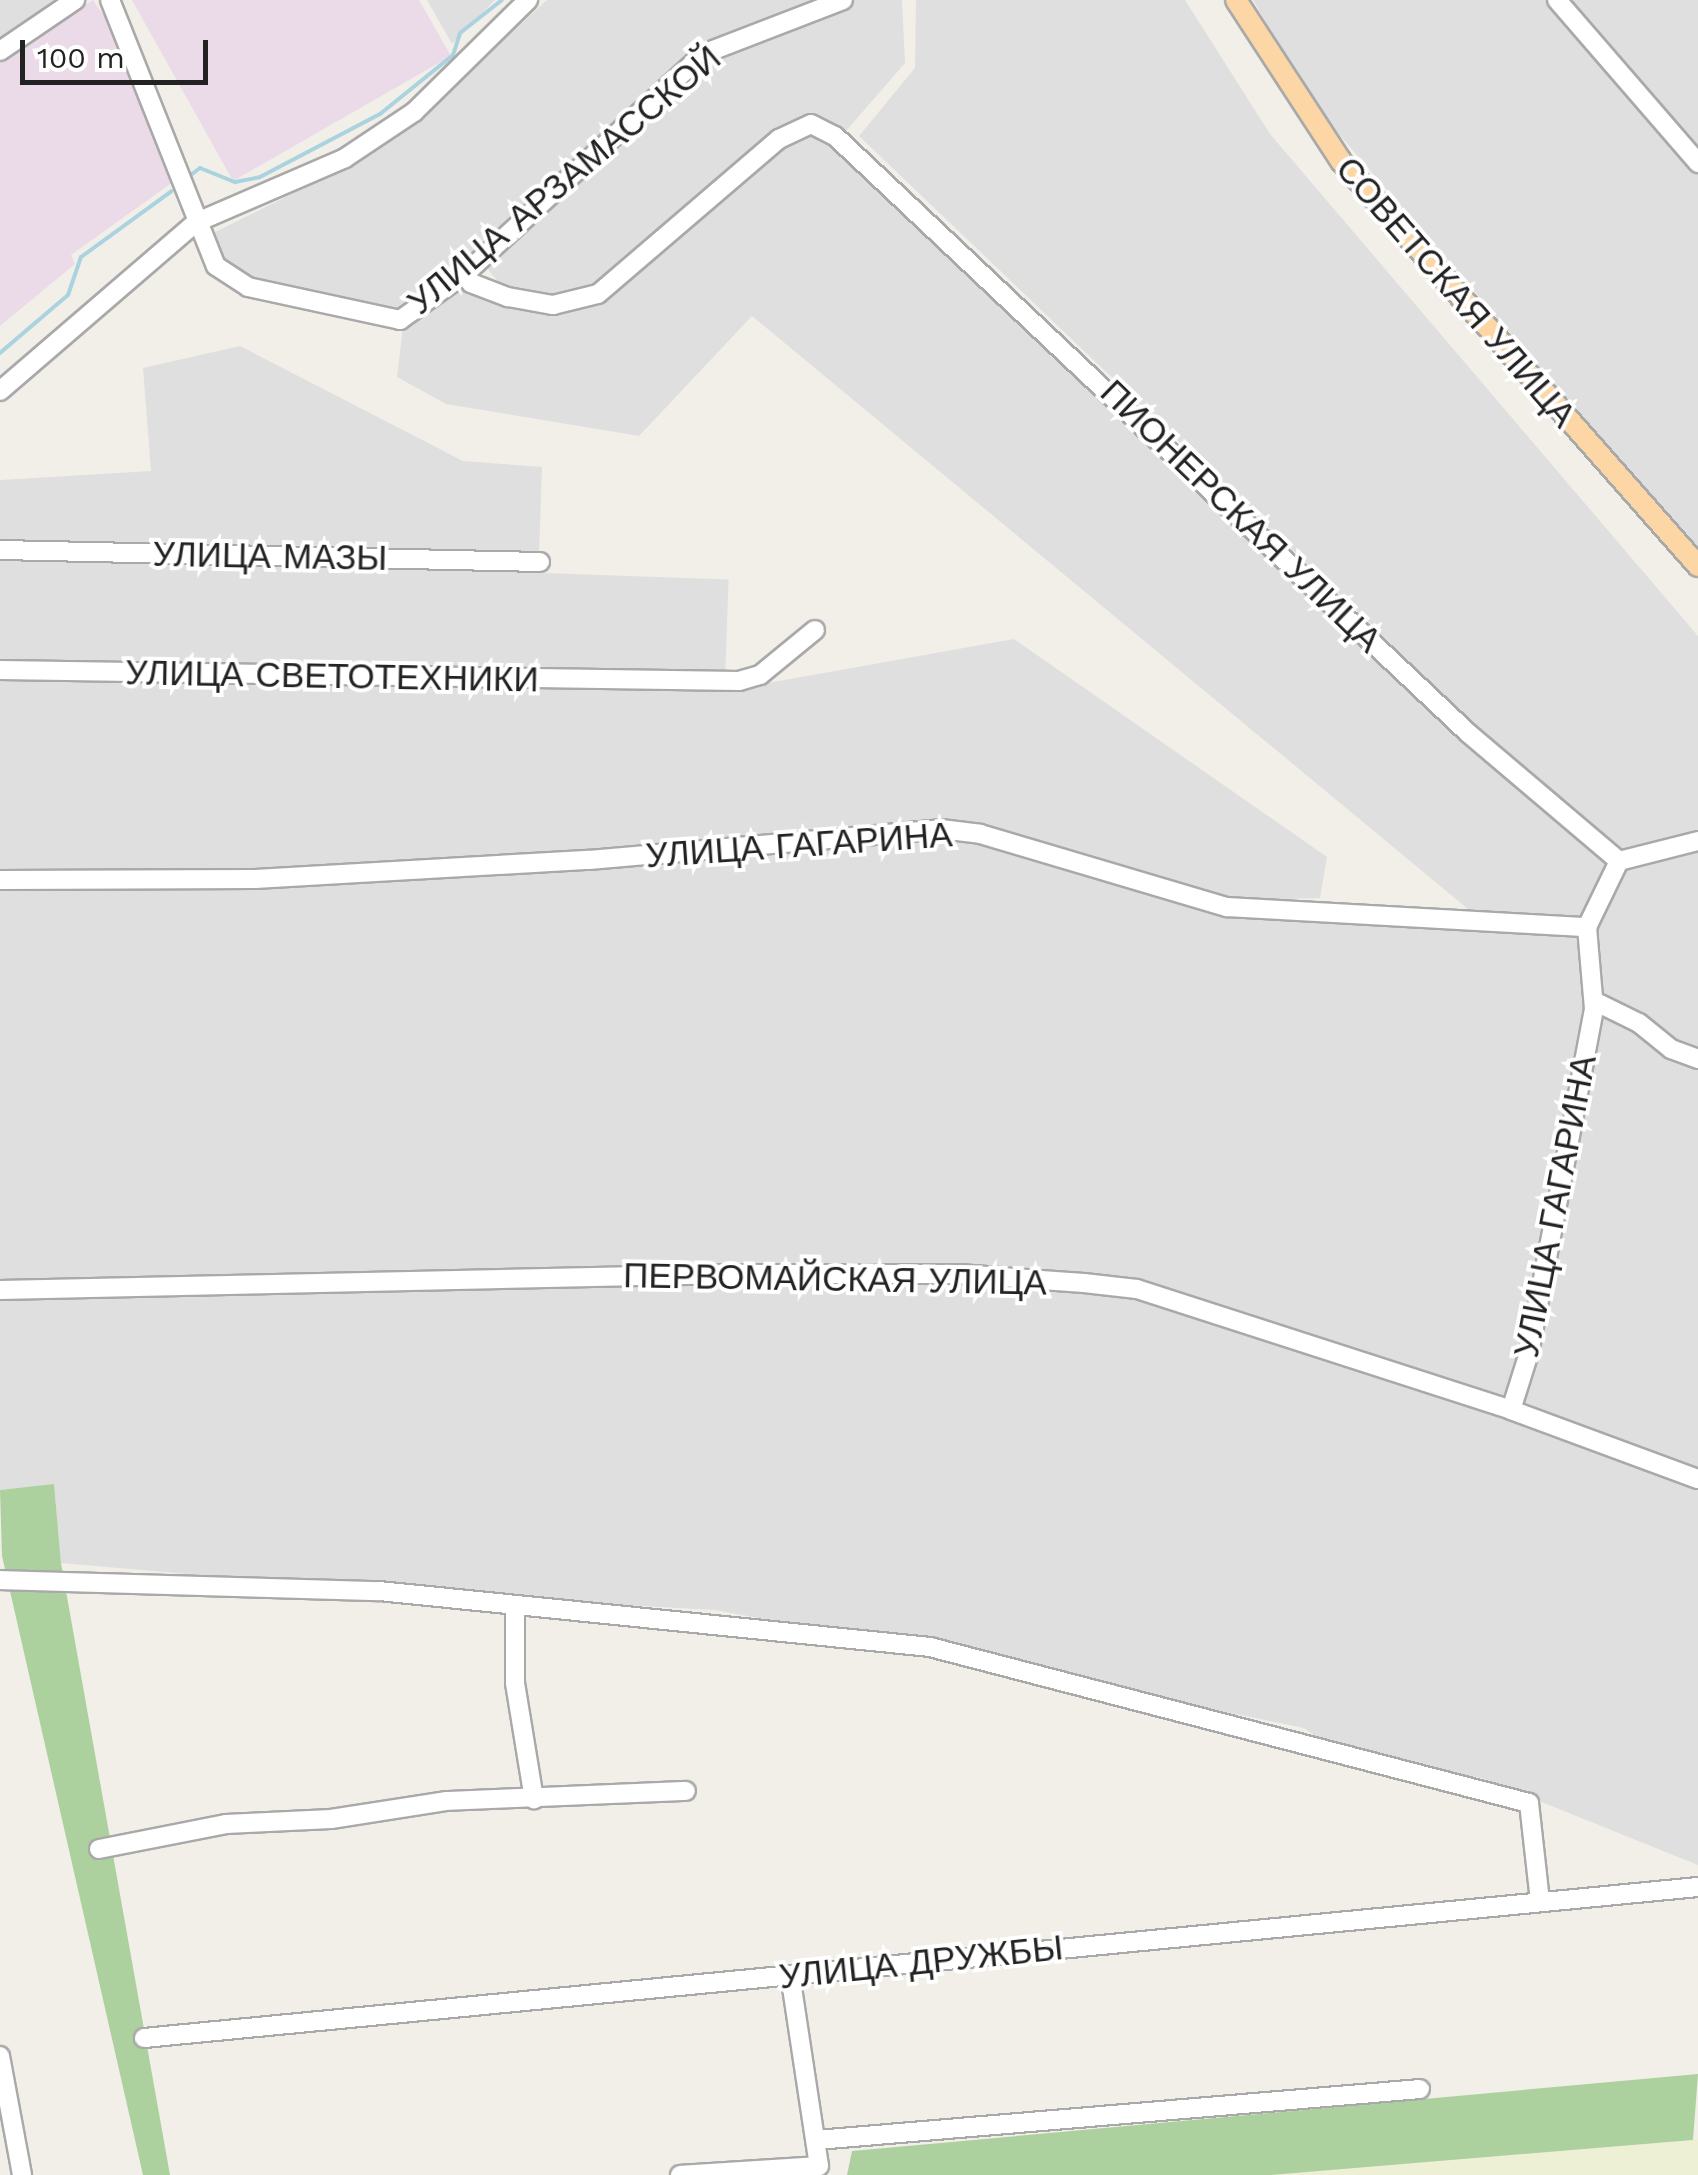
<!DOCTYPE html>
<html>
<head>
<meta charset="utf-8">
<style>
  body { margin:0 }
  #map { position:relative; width:1698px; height:2175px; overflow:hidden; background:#f2efe9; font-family:"Work Sans",sans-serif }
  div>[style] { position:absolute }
  .residential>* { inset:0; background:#e0dfdf; transform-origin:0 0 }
  .industrial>* { inset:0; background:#ebdbe8 }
  .farmland>* { inset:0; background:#eef0d5 }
  .forest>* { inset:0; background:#add19e }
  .stream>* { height:4px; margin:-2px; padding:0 2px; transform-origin:2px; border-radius:2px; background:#aad3df }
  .roads { filter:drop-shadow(2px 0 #a9a9a9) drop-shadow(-2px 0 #a9a9a9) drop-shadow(0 2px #a9a9a9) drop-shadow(0 -2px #a9a9a9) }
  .minor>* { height:18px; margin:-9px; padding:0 9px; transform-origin:9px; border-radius:9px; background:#fff }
  .major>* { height:20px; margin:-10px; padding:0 10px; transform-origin:10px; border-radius:10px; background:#fcd6a4 }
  span { translate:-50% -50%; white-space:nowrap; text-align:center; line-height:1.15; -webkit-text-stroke:8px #fff; paint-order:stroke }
  .street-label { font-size:35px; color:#222 }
  .scale { position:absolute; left:20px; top:40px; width:188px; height:45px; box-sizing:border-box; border:5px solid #222; border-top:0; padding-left:12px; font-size:30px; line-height:35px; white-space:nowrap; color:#222; -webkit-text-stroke:8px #fff; paint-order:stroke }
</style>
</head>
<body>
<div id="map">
  <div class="residential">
    <div style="clip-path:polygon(0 0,56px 0,0 39px)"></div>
    <div style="clip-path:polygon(427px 0,495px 0,452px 44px)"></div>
    <div style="clip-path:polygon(547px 0,823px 0,711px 39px,464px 268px,398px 314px,251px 283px,222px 264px,209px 235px,346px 167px,418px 119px)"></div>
    <div style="clip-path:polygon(854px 0,902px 0,905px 63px,846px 131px,810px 118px,596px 291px,553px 302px,508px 294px,482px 262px,723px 44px)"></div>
    <div style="clip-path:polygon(916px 0,1185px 0,1270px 134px,1698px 636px,1698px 835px,1621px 853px,1477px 726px,859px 136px,915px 68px)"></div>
    <div style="clip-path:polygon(1253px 0,1698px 0,1698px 551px,1313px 104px)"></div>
    <div style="clip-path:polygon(810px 129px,832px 141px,1614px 860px,1582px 918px,1468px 909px,752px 316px,639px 436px,446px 404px,397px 377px,403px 326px,459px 284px,507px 300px,600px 296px,782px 143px)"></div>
    <div style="clip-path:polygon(240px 346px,463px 461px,542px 467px,539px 557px,0 546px,0 480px,151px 471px,143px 368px)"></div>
    <div style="left:0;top:554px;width:729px;height:112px;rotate:2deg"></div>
    <div style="clip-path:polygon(1014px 639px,1327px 857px,1320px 898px,1227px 901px,982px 829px,254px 875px,0 874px,0 675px,734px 689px)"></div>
    <div style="clip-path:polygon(940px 832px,979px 838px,1224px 915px,1581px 935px,1623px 867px,1698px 848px,1698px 1865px,1482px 1778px,1340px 1754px,1304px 1728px,868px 1638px,715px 1610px,404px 1593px,61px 1563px,54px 1485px,0 1490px,0 884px)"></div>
  </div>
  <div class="industrial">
    <div style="clip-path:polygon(93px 0,123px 43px,173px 182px,71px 255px,75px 264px,0 326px,0 62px)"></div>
    <div style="clip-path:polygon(132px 0,419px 0,451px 56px,233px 181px)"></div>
  </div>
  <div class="farmland">
    <div style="clip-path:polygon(1698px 2139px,1698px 2175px,1271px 2175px,1693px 2140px)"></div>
  </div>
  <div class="forest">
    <div style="clip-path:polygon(54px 1484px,61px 1563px,170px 2175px,143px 2175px,2px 1556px,0 1490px)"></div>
    <div style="clip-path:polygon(1698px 2074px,1693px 2140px,1271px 2175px,847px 2175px,852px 2151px)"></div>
  </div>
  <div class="stream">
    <div style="left:188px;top:177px;width:15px;rotate:-37deg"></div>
    <div style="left:200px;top:168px;width:38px;rotate:22deg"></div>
    <div style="left:235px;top:182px;width:25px;rotate:-11deg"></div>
    <div style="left:260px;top:177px;width:136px;rotate:-27.7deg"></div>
    <div style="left:380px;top:114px;width:94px;rotate:-38.9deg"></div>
    <div style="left:453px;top:55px;width:23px;rotate:-72deg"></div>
    <div style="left:460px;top:33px;width:53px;rotate:-38.2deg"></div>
    <div style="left:0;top:353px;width:89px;rotate:-40.5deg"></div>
    <div style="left:68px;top:295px;width:40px;rotate:-71.1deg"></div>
    <div style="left:81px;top:257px;width:112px;rotate:-36deg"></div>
  </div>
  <div class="roads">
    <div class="minor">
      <div style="left:110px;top:0;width:286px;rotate:68.3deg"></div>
      <div style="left:216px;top:266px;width:38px;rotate:33deg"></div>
      <div style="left:248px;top:287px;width:156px;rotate:12.2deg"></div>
      <div style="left:400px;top:320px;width:81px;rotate:-35.5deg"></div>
      <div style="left:466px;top:273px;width:323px;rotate:-42.7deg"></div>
      <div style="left:703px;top:54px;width:150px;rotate:-21.1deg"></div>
      <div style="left:1557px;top:0;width:216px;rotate:49.1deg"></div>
      <div style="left:0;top:51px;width:91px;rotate:-34.2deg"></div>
      <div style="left:466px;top:273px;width:11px;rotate:63deg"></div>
      <div style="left:471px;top:283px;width:40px;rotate:21deg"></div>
      <div style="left:508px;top:297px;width:46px;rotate:10.1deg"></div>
      <div style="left:553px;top:305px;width:46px;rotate:-13.7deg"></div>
      <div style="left:598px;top:294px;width:238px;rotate:-40.6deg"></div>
      <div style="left:779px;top:139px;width:35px;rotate:-25deg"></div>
      <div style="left:811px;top:124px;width:27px;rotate:27deg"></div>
      <div style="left:835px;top:136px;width:870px;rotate:43.32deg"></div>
      <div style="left:1468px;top:733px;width:198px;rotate:40.3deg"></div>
      <div style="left:0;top:391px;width:257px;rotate:-40.7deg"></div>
      <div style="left:195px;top:223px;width:163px;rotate:-23.4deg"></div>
      <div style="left:345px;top:158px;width:83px;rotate:-33.7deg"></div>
      <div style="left:414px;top:112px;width:160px;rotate:-44.5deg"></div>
      <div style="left:0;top:550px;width:540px;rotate:1.27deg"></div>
      <div style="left:0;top:670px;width:739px;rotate:0.85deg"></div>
      <div style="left:739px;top:681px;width:22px;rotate:-16deg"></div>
      <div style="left:760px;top:675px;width:71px;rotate:-39.3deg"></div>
      <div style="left:0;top:880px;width:255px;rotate:-0.2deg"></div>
      <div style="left:255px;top:879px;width:335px;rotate:-3.3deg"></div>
      <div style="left:589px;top:860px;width:353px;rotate:-5deg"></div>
      <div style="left:941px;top:829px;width:39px;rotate:7deg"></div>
      <div style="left:980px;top:834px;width:258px;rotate:16.5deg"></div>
      <div style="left:1227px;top:907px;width:361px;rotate:3.2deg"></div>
      <div style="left:1587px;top:927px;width:73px;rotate:-64.1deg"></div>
      <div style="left:1619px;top:861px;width:81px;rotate:-14.2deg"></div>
      <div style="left:1594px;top:1001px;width:50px;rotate:26.1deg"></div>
      <div style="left:1639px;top:1023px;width:41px;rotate:39.1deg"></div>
      <div style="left:1671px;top:1049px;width:29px;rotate:20deg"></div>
      <div style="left:0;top:1290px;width:733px;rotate:-1.25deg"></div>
      <div style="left:733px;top:1274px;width:226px"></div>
      <div style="left:959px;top:1274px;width:125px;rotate:4.1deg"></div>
      <div style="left:1084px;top:1283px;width:53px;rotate:6.5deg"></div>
      <div style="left:1137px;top:1289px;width:393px;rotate:17.9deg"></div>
      <div style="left:1511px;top:1410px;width:199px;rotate:20.3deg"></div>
      <div style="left:1511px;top:1410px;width:60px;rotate:-72.5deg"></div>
      <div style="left:1529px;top:1353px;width:350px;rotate:-79.3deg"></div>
      <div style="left:1594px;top:1009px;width:82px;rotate:-94.9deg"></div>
      <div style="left:0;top:1580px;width:379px;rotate:1.7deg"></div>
      <div style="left:379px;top:1591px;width:554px;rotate:5.8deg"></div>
      <div style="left:930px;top:1647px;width:619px;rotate:14.6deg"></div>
      <div style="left:1529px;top:1803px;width:99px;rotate:83.6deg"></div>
      <div style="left:515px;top:1605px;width:78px;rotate:90deg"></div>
      <div style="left:515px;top:1683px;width:118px;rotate:80.7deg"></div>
      <div style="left:99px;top:1849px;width:129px;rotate:-11.1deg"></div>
      <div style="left:226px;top:1824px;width:105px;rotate:-2.7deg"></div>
      <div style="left:331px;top:1819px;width:116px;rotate:-8.9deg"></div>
      <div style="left:446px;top:1801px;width:240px;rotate:-2.4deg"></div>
      <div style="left:144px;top:2038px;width:1561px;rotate:-5.55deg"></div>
      <div style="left:0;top:2056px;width:121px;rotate:79.5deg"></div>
      <div style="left:817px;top:2140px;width:605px;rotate:-4.83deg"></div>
      <div style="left:680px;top:2175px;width:139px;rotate:-3.7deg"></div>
      <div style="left:819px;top:2166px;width:193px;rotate:-98.6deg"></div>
    </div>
    <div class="major">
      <div style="left:1236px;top:0;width:192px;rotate:56.9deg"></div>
      <div style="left:1341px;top:161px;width:540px;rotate:48.6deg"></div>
    </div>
  </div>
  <div class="street-label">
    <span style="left:564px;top:180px;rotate:-40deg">УЛИЦА АРЗАМАССКОЙ</span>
    <span style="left:1456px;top:292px;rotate:49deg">СОВЕТСКАЯ УЛИЦА</span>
    <span style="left:1241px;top:516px;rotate:44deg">ПИОНЕРСКАЯ УЛИЦА</span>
    <span style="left:270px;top:556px;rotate:1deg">УЛИЦА МАЗЫ</span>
    <span style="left:332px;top:676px;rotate:1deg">УЛИЦА СВЕТОТЕХНИКИ</span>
    <span style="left:799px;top:845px;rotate:-4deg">УЛИЦА ГАГАРИНА</span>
    <span style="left:1555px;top:1206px;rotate:-79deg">УЛИЦА ГАГАРИНА</span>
    <span style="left:835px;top:1279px;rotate:1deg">ПЕРВОМАЙСКАЯ УЛИЦА</span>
    <span style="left:921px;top:1962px;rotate:-6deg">УЛИЦА ДРУЖБЫ</span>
  </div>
  <div class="scale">100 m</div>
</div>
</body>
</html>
